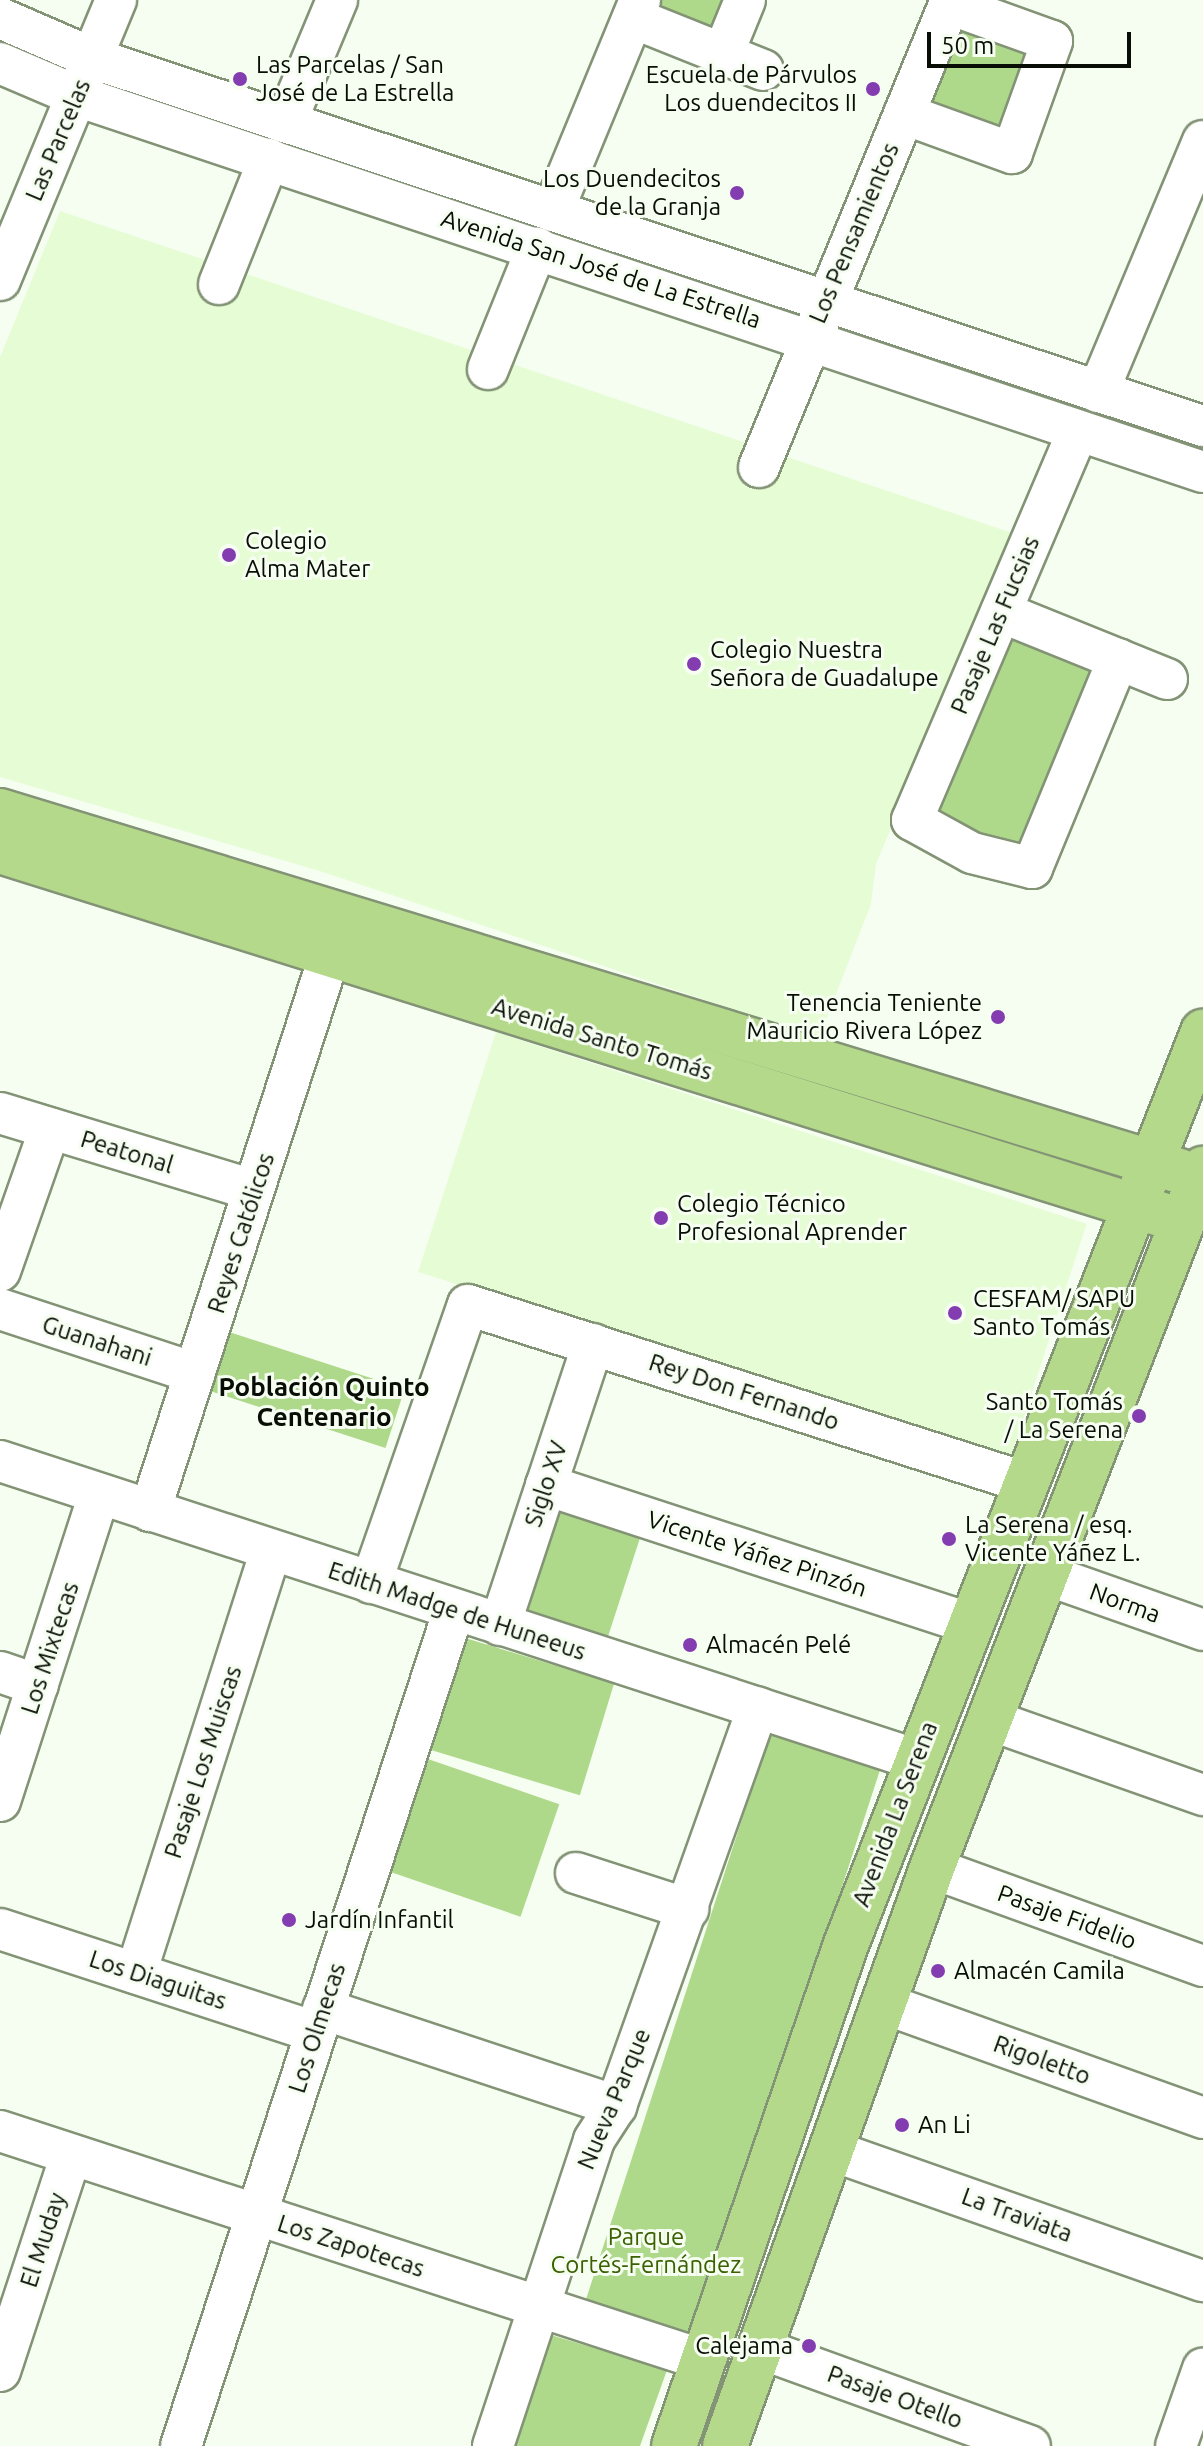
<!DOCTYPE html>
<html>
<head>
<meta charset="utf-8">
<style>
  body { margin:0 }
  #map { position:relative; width:1203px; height:2446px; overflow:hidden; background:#f6fef1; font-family:Ubuntu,sans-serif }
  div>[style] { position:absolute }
  .built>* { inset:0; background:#e6fcd5; transform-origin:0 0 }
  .green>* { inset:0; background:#aed88a; transform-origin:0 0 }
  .roads { filter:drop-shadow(2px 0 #839376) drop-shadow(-2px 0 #839376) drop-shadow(0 2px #839376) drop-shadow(0 -2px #839376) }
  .minor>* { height:40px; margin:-20px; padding:0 20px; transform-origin:20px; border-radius:20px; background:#fff }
  .major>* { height:44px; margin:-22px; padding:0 22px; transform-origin:22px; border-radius:22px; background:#b4d98a }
  .dots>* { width:22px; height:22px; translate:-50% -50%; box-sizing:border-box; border:4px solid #f6fef1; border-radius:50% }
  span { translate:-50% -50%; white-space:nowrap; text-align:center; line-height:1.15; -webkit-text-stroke:6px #f6fef1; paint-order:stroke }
  .poi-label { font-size:24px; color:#080e05 }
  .left { translate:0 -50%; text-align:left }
  .right { translate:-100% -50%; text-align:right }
  .street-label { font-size:24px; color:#080e05 }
  .park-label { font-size:24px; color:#3a6000 }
  .neighbourhood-label { font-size:26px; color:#080e05; font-weight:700 }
  .scale { position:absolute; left:927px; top:32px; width:204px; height:36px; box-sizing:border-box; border:4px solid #080e05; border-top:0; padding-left:10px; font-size:24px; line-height:28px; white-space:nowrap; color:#080e05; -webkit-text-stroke:6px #f6fef1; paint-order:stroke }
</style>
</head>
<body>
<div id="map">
  <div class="built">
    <div style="clip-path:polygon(60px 211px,1015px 534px,876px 864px,871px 904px,819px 1038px,323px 872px,0 777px,0 357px)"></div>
    <div style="left:496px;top:1032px;width:621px;height:252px;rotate:18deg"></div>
  </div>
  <div class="green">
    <div style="clip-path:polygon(647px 0,739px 0,713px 42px)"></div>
    <div style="clip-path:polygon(964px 16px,1031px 52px,1008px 122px,991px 133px,927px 109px)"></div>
    <div style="clip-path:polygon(1007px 629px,1097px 667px,1023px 845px,979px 832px,933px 806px)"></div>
    <div style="left:223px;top:1330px;width:191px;height:62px;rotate:18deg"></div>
    <div style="left:557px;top:1499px;width:91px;height:130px;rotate:18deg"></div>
    <div style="left:462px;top:1637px;width:159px;height:117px;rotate:17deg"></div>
    <div style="left:771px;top:1730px;width:116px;height:604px;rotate:18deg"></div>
    <div style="left:425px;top:1758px;width:142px;height:119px;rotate:19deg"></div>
    <div style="clip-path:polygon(541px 2332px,667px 2370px,640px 2446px,507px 2446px)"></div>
  </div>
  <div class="roads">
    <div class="minor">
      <div style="left:0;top:18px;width:100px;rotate:23.5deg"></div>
      <div style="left:92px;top:58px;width:1170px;rotate:18.33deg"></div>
      <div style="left:633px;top:18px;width:140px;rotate:21.8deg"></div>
      <div style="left:723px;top:54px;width:58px;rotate:-67.8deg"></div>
      <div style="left:0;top:63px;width:84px;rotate:23.2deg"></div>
      <div style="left:77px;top:96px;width:1187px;rotate:18.47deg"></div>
      <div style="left:904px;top:114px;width:115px;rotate:19.9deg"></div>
      <div style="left:1012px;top:153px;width:119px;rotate:-70.3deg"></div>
      <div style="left:1052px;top:41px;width:109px;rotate:-160.2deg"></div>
      <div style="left:286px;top:122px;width:132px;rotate:-67.3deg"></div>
      <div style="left:553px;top:211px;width:228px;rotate:-67.6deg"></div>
      <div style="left:0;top:280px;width:303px;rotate:-67.5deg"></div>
      <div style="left:219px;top:284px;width:135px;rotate:-68.2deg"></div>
      <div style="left:488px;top:369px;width:131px;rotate:-68deg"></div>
      <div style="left:1098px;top:392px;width:272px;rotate:-67.3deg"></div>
      <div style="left:1078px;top:431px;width:423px;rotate:113.1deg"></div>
      <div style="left:912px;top:820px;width:68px;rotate:28.8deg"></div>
      <div style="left:972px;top:853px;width:62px;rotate:14deg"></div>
      <div style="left:1032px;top:868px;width:226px;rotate:-67.6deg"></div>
      <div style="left:759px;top:467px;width:505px;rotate:-67.65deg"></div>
      <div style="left:1001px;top:612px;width:179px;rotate:22deg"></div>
      <div style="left:0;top:1113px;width:265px;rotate:16.9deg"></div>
      <div style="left:0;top:1271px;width:151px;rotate:-70.7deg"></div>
      <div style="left:0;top:1309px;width:205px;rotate:18.2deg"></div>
      <div style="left:0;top:1461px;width:962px;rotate:18.04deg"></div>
      <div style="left:546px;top:1485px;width:443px;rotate:18.1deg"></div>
      <div style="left:150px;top:1511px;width:585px;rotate:-72.09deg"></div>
      <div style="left:1047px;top:1575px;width:165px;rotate:19.4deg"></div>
      <div style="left:371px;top:1583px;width:294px;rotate:-70.8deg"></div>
      <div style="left:468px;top:1305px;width:583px;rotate:17.66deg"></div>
      <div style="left:500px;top:1625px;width:296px;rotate:-71.7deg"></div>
      <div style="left:0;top:1672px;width:40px;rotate:18.9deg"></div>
      <div style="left:990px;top:1720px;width:226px;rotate:19.4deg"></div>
      <div style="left:0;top:1801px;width:322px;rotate:-72.1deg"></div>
      <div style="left:932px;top:1868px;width:288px;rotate:19.9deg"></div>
      <div style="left:576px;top:1873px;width:118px;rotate:17.8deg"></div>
      <div style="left:0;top:1929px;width:332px;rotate:18.1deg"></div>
      <div style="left:136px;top:1973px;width:444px;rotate:-72.3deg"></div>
      <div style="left:882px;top:2003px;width:341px;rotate:19.7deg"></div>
      <div style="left:323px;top:2009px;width:309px;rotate:18.3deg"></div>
      <div style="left:0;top:2131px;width:739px;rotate:18.04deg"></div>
      <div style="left:830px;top:2150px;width:395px;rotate:19.4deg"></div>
      <div style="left:759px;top:2348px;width:288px;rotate:19.9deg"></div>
      <div style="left:0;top:2371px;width:227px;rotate:-71.8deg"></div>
      <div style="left:181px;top:2446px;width:879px;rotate:-71.92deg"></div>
      <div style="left:493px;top:2446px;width:322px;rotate:-71.7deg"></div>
      <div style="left:594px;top:2140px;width:40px;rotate:-57.1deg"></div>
      <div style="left:616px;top:2106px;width:423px;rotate:-70.4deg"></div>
      <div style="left:1176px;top:2446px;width:82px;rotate:-70.7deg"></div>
    </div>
    <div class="major">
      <div style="left:0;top:811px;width:1234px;rotate:16.97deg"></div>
      <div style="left:0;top:851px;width:1219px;rotate:17.38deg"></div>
      <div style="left:674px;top:2446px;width:527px;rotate:-71.08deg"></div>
      <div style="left:845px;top:1947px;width:983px;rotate:-68.63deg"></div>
      <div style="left:725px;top:2446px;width:614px;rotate:-70.3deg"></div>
      <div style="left:932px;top:1868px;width:750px;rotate:-68.81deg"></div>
    </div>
  </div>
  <div class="dots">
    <div style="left:240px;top:79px;background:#833db0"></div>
    <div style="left:873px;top:89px;background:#833db0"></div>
    <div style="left:737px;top:193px;background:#833db0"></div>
    <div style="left:229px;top:555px;background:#833db0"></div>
    <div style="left:694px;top:664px;background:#833db0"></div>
    <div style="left:998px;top:1017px;background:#833db0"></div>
    <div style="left:661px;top:1218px;background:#833db0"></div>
    <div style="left:955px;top:1313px;background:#833db0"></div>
    <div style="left:1139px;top:1416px;background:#833db0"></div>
    <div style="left:949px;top:1539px;background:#833db0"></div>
    <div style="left:690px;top:1645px;background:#833db0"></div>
    <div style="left:289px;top:1920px;background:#833db0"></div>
    <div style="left:938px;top:1971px;background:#833db0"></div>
    <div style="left:902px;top:2125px;background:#833db0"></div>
    <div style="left:809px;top:2346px;background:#833db0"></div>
  </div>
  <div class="poi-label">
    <span class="left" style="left:256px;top:79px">Las Parcelas / San<br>José de La Estrella</span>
    <span class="right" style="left:857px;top:89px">Escuela de Párvulos<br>Los duendecitos II</span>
    <span class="right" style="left:721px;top:193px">Los Duendecitos<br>de la Granja</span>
    <span class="left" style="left:245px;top:555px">Colegio<br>Alma Mater</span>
    <span class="left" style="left:710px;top:664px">Colegio Nuestra<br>Señora de Guadalupe</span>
    <span class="right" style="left:982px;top:1017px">Tenencia Teniente<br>Mauricio Rivera López</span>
    <span class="left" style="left:677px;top:1218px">Colegio Técnico<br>Profesional Aprender</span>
    <span class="left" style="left:973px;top:1313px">CESFAM/ SAPU<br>Santo Tomás</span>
    <span class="right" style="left:1123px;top:1416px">Santo Tomás<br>/ La Serena</span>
    <span class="left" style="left:965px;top:1539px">La Serena / esq.<br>Vicente Yáñez L.</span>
    <span class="left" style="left:706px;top:1645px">Almacén Pelé</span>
    <span class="left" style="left:305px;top:1920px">Jardín Infantil</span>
    <span class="left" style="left:954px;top:1971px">Almacén Camila</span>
    <span class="left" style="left:918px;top:2125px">An Li</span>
    <span class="right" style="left:793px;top:2346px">Calejama</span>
  </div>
  <div class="street-label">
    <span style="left:58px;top:140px;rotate:-67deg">Las Parcelas</span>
    <span style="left:854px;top:233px;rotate:-67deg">Los Pensamientos</span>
    <span style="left:601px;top:269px;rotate:18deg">Avenida San José de La Estrella</span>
    <span style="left:995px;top:625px;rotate:-67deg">Pasaje Las Fucsias</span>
    <span style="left:602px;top:1039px;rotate:17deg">Avenida Santo Tomás</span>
    <span style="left:127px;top:1152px;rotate:17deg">Peatonal</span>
    <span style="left:241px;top:1233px;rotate:-72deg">Reyes Católicos</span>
    <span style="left:97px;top:1341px;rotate:18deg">Guanahani</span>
    <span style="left:744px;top:1392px;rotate:18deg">Rey Don Fernando</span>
    <span style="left:546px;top:1484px;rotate:-72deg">Siglo XV</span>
    <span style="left:757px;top:1554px;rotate:18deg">Vicente Yáñez Pinzón</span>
    <span style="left:1125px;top:1603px;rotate:20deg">Norma</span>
    <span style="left:457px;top:1611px;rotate:18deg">Edith Madge de Huneeus</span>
    <span style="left:50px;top:1648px;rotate:-72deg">Los Mixtecas</span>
    <span style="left:203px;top:1762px;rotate:-72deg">Pasaje Los Muiscas</span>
    <span style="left:895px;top:1814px;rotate:-69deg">Avenida La Serena</span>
    <span style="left:1067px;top:1917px;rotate:20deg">Pasaje Fidelio</span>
    <span style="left:158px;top:1980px;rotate:18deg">Los Diaguitas</span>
    <span style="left:317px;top:2028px;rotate:-72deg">Los Olmecas</span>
    <span style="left:1042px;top:2060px;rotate:20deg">Rigoletto</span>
    <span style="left:614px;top:2099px;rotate:-67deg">Nueva Parque</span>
    <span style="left:1017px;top:2215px;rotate:20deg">La Traviata</span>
    <span style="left:43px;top:2240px;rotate:-72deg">El Muday</span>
    <span style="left:351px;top:2246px;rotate:18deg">Los Zapotecas</span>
    <span style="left:895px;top:2397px;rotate:20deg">Pasaje Otello</span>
  </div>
  <div class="park-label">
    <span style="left:646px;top:2251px">Parque<br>Cortés-Fernández</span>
  </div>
  <div class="neighbourhood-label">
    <span style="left:324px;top:1402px">Población Quinto<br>Centenario</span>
  </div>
  <div class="scale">50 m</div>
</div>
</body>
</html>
